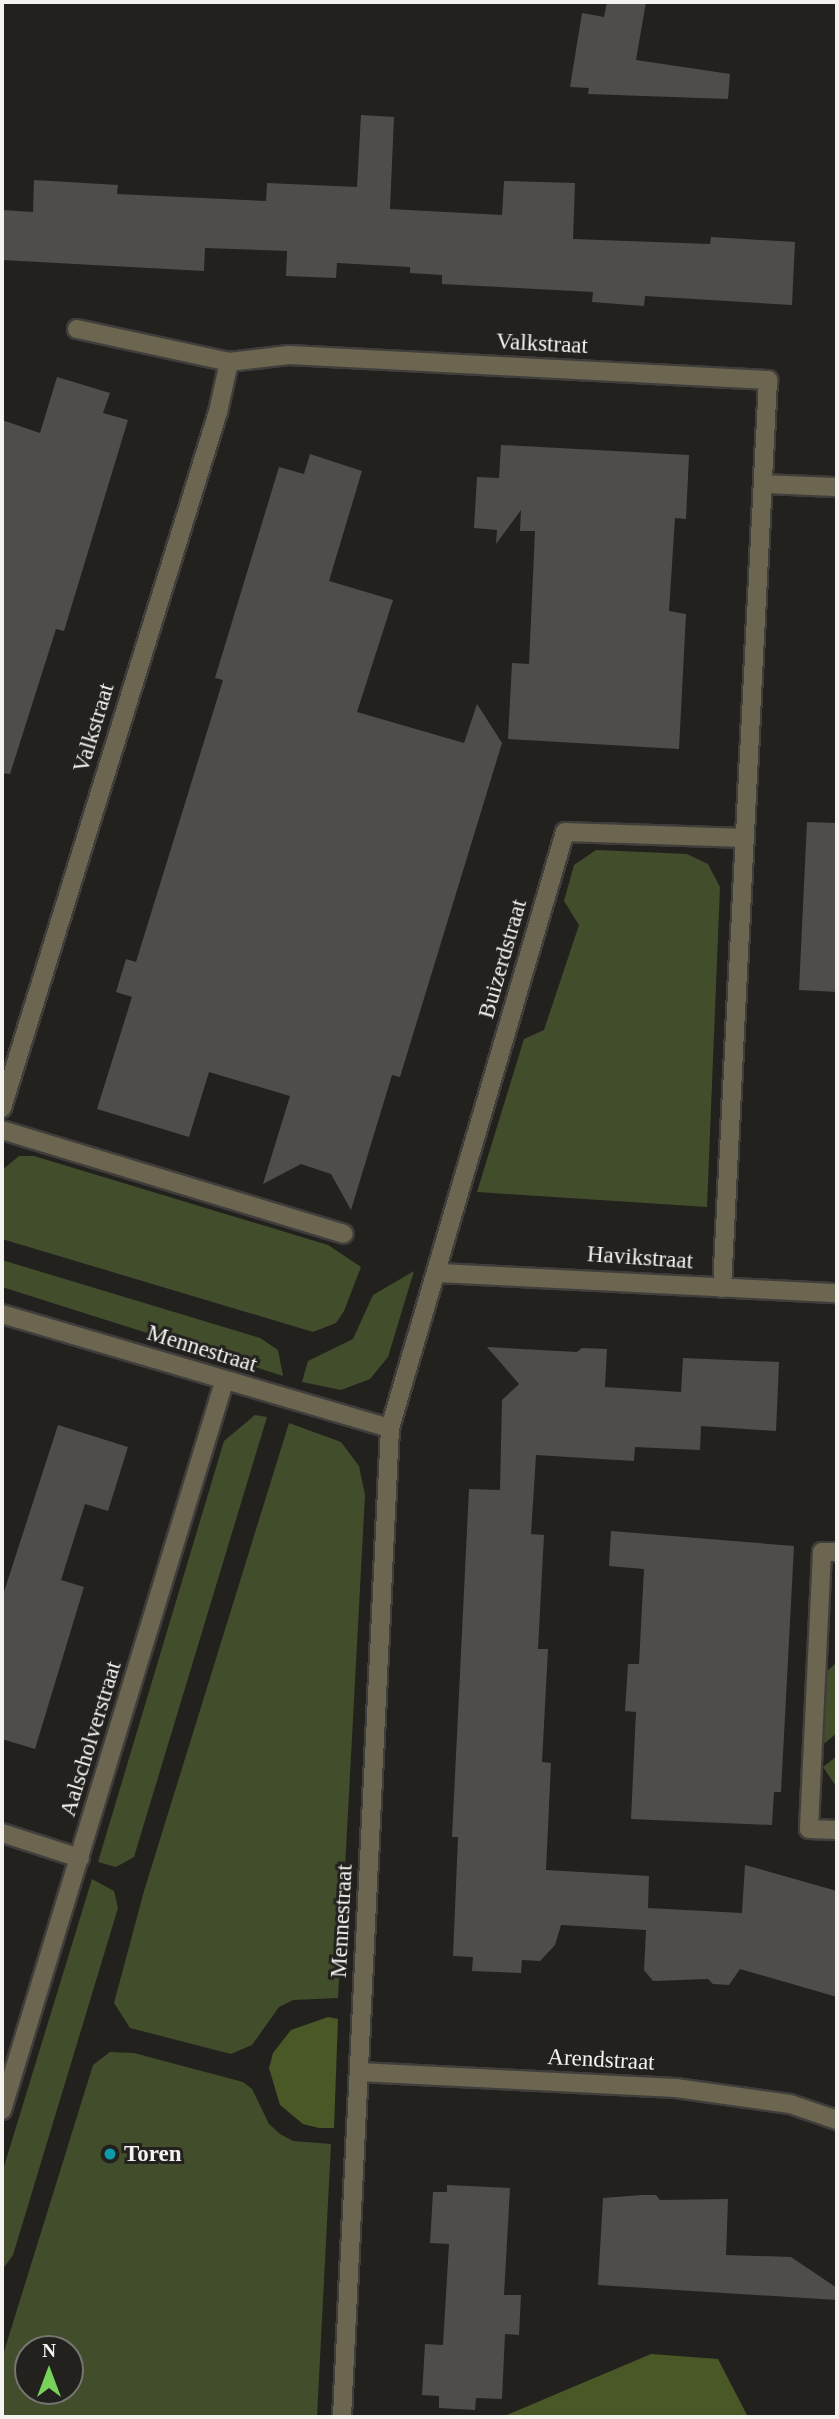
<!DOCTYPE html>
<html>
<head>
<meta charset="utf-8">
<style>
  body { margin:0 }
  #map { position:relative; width:839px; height:2419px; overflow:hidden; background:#23211e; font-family:Georgia,serif }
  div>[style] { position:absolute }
  .green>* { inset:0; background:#424d2c }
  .forest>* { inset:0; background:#495826 }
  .building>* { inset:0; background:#504c4a }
  .roads { filter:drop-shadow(2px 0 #403e3c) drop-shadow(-2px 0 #403e3c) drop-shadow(0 2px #403e3c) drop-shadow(0 -2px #403e3c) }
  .pedestrian>* { height:18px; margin:-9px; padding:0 9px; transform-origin:9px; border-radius:9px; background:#6c654f }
  .minor>* { height:18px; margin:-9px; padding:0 9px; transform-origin:9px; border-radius:9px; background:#6c654f }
  .dots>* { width:19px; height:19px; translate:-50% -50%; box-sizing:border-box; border:4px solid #23211e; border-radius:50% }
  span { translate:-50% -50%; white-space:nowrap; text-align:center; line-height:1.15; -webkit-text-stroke:6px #23211e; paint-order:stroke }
  .street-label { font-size:23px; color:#f4f3f1 }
  .poi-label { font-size:23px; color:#f4f3f1; font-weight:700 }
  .left { translate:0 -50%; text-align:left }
  .frame { position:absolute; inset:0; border:4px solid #f4f3f1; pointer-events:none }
  .north { position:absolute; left:14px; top:2335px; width:70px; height:70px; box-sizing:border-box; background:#23211e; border:2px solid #777572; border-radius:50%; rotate:0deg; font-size:19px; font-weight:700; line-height:28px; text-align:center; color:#f4f3f1 }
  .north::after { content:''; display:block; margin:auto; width:24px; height:32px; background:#77d259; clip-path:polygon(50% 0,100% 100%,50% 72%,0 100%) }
</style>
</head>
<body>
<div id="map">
  <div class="green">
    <div style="clip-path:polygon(596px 850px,687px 854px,708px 864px,720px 887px,707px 1207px,477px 1192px,524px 1039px,544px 1030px,579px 925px,564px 901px,574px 865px)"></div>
    <div style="clip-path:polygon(19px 1156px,34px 1156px,328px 1245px,361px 1267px,344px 1311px,336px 1323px,313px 1332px,2px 1239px,2px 1170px)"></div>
    <div style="clip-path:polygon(2px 1260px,260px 1338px,278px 1350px,283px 1376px,2px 1287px)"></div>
    <div style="clip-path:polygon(414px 1271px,388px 1357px,370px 1379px,341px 1390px,302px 1382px,308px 1361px,353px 1339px,373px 1295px)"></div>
    <div style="clip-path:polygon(255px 1415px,267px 1417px,134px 1857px,116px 1867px,98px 1862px,224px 1441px)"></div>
    <div style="clip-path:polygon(289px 1423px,341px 1442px,359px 1466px,365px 1495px,338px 1998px,293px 2000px,279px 2007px,252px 2045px,231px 2054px,130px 2028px,114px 2003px,144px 1891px)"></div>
    <div style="clip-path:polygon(837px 1662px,837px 1733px,820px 1747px,825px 1673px)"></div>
    <div style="clip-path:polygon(837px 1756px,837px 1788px,823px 1767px)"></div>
    <div style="clip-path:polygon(92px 1879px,114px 1891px,118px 1908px,13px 2255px,2px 2270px,2px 2173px)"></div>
    <div style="clip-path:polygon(evenodd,110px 2052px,134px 2053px,243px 2082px,252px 2089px,269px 2124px,280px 2134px,293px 2141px,331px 2144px,317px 2417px,2px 2417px,2px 2358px,93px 2065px,110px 2052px,28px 2349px,70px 2349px,70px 2391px,28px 2391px,28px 2349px)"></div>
  </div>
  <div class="forest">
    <div style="clip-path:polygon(328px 2017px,338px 2019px,334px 2128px,319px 2128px,303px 2124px,280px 2105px,269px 2068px,273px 2053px,291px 2030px)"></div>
    <div style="clip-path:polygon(651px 2354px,718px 2359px,748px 2417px,502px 2417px)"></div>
  </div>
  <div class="building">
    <div style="clip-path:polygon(607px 2px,646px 2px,636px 60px,730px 74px,728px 99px,588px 94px,589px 88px,570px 87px,582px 13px,604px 17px)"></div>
    <div style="clip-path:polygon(361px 115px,394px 117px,390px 209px,502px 215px,504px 181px,575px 183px,573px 239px,710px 244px,711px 237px,795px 242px,792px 305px,645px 296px,644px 306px,592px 302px,593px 292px,442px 284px,442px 275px,410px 273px,410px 267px,337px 263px,336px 278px,286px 276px,287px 251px,205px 248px,204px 271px,2px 260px,3px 210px,33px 212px,34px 180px,118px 185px,117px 194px,266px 201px,267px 183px,357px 187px)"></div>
    <div style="clip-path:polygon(57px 377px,110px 393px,103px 413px,128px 420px,64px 631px,56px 629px,10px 774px,2px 773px,2px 420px,40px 433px)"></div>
    <div style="clip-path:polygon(501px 445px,689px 455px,686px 519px,675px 518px,669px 611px,686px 614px,679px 749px,508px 739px,512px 663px,529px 664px,535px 531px,520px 531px,521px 510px,496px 544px,497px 530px,474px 528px,477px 477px,499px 478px)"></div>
    <div style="clip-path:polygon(310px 454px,362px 471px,329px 581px,393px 600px,357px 712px,464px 743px,477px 704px,502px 743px,400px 1077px,392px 1075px,351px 1210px,331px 1174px,301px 1164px,263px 1184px,290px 1096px,209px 1072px,189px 1137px,97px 1109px,132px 997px,116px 992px,126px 959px,136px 962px,223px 680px,215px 678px,279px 467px,304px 474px)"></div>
    <div style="clip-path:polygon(807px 822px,837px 823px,837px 992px,799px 990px)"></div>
    <div style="clip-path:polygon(487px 1347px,577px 1352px,582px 1348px,607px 1349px,605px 1387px,681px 1392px,683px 1358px,779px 1362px,776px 1431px,701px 1426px,700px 1450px,635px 1447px,634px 1461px,536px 1455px,531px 1534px,544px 1535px,538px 1649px,548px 1649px,542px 1762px,551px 1763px,546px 1870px,649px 1876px,648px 1908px,742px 1913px,745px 1865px,837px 1891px,837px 1997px,740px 1969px,729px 1985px,713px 1984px,708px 1979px,653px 1981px,644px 1970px,646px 1930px,561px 1925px,555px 1945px,540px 1961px,522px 1960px,521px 1973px,472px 1971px,473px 1957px,453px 1956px,458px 1837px,452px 1837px,469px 1489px,500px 1490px,502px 1400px,519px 1384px)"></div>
    <div style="clip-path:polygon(58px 1425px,128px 1447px,108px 1511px,85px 1504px,61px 1580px,84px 1587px,35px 1749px,2px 1739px,2px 1598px)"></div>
    <div style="clip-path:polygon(611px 1531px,794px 1546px,781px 1792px,774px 1792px,772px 1825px,631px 1819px,636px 1712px,625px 1711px,628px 1664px,639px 1664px,644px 1569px,609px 1566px)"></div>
    <div style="clip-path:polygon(447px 2185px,510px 2188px,504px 2295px,521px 2295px,519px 2335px,505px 2334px,502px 2399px,476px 2398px,475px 2410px,439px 2408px,439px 2396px,422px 2395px,425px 2344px,443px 2345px,449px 2244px,430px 2243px,433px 2192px,447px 2192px)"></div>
    <div style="clip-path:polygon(642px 2195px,656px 2195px,660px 2200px,728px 2199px,726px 2255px,791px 2257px,837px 2288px,837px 2300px,598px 2285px,603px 2198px)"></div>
  </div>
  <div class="roads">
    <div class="pedestrian">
      <div style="left:837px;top:1552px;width:15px;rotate:180deg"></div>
      <div style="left:822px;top:1552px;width:277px;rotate:92.7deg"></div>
      <div style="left:809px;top:1829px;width:28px;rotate:2deg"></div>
    </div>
    <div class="minor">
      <div style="left:77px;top:329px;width:156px;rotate:12.2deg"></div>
      <div style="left:229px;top:362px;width:60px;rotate:-6.7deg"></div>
      <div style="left:289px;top:355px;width:480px;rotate:3deg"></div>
      <div style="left:768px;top:380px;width:909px;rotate:92.9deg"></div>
      <div style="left:764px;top:484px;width:73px;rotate:2.4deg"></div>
      <div style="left:2px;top:1108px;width:729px;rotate:-72.76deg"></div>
      <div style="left:218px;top:412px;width:51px;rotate:-77.6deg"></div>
      <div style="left:2px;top:1130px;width:357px;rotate:16.9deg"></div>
      <div style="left:439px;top:1273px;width:399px;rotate:2.9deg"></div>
      <div style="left:2px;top:1314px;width:404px;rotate:16.4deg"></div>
      <div style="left:2px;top:1833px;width:82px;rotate:17.8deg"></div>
      <div style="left:359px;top:2072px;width:317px;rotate:2.9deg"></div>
      <div style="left:676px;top:2088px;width:115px;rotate:8deg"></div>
      <div style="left:790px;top:2104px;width:50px;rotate:18.8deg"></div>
      <div style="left:2px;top:2110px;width:761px;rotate:-73.04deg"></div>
      <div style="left:342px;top:2417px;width:990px;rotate:-87.22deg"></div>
      <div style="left:390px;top:1428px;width:621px;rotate:-73.64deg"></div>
      <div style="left:565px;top:832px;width:179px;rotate:1.9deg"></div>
    </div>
  </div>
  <div class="dots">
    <div style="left:110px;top:2154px;background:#0f9aa8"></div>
  </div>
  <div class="street-label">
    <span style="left:542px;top:344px;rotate:3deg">Valkstraat</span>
    <span style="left:94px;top:728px;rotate:-73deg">Valkstraat</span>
    <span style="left:503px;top:959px;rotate:-74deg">Buizerdstraat</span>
    <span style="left:640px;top:1258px;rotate:4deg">Havikstraat</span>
    <span style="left:202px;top:1349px;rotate:17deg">Mennestraat</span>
    <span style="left:91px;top:1739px;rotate:-73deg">Aalscholverstraat</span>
    <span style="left:342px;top:1921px;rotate:-87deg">Mennestraat</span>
    <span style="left:601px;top:2060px;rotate:3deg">Arendstraat</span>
  </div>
  <div class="poi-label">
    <span class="left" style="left:124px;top:2154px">Toren</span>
  </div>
  <div class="frame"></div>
  <div class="north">N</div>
</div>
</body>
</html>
